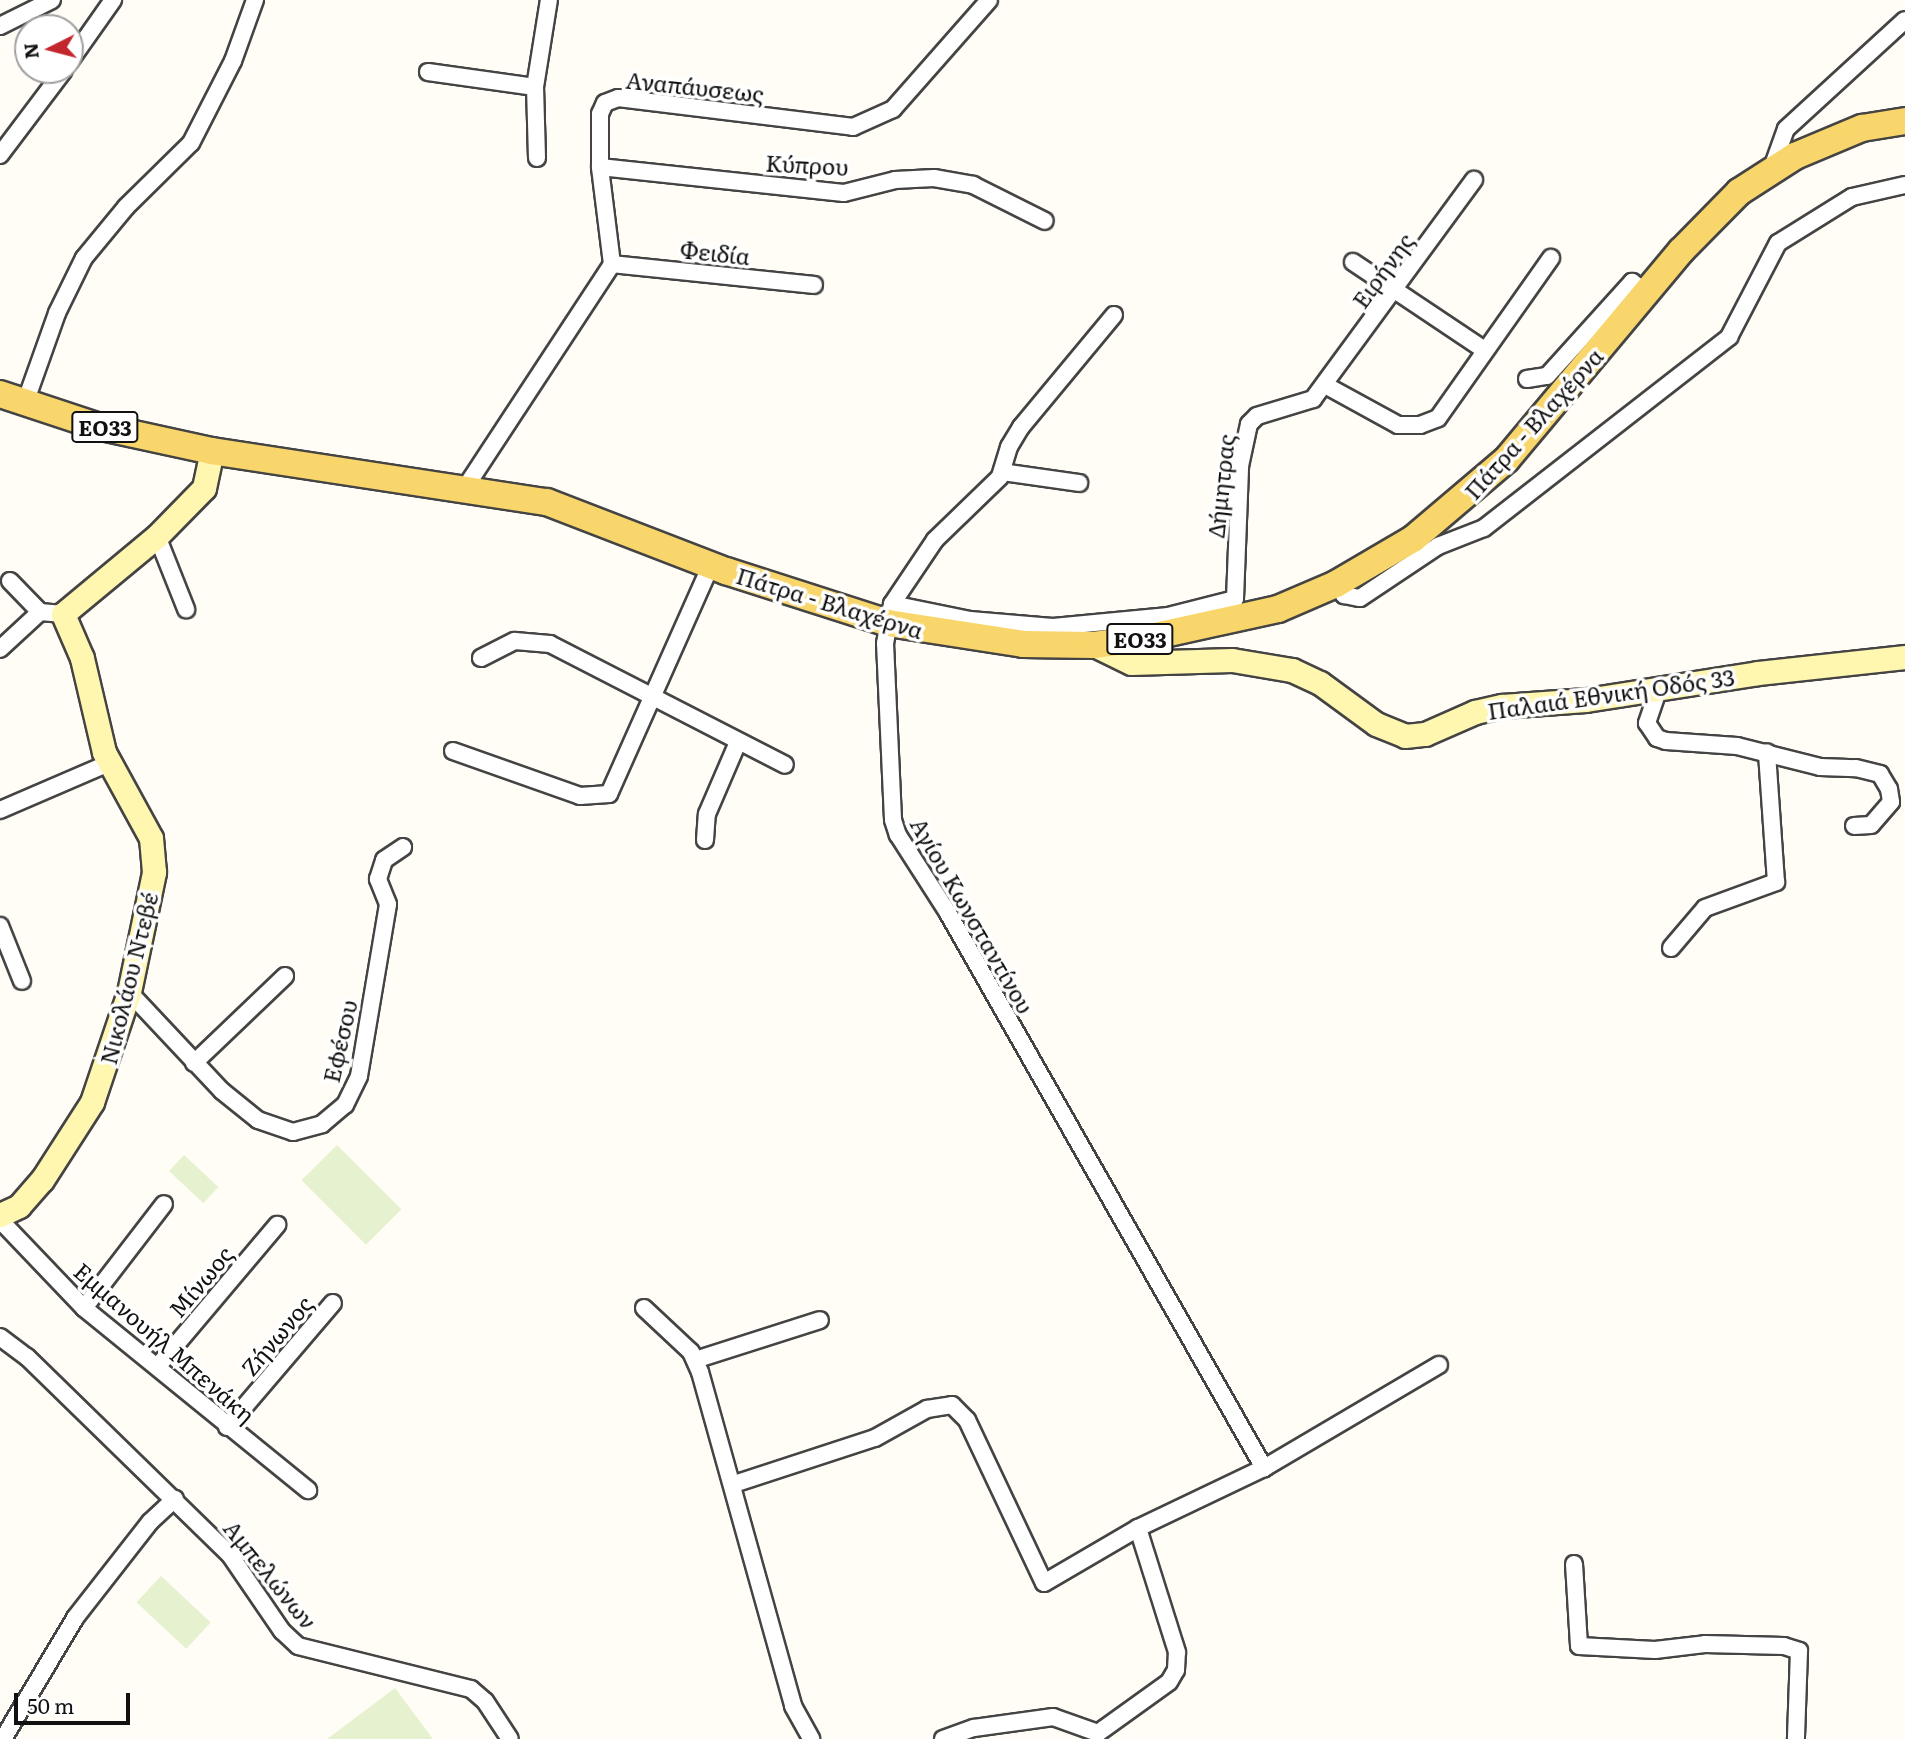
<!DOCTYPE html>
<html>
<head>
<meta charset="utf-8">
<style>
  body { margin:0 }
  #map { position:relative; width:1905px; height:1739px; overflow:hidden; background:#fffdf5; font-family:Literata,serif }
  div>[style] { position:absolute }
  .pitch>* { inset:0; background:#e6f2cf; transform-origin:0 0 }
  .roads { filter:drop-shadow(2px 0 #444) drop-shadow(-2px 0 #444) drop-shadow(0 2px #444) drop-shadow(0 -2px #444) }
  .street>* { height:16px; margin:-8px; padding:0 8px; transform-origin:8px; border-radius:8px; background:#fff }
  .secondary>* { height:23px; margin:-11.5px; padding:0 11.5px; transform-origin:11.5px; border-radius:11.5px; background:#fff6b0 }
  .primary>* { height:26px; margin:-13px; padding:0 13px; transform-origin:13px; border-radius:13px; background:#f9d66b }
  span { translate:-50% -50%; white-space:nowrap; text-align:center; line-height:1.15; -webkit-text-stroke:7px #fff; paint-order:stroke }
  .shield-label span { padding:2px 5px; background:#fff; border:2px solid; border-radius:5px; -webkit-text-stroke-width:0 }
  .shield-label { font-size:21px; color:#111; font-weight:700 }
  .street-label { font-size:23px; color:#111 }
  .north { position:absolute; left:14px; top:14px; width:70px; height:70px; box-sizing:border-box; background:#fff; border:2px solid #a0a0a0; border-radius:50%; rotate:264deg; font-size:19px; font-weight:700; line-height:28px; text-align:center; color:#111 }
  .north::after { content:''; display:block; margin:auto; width:24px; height:32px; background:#c4262e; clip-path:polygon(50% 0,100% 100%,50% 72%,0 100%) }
  .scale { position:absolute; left:14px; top:1693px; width:116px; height:32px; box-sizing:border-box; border:4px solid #111; border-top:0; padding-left:9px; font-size:21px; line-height:24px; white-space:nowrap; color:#111; -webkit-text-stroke:5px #fff; paint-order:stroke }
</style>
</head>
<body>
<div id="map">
  <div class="pitch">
    <div style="left:337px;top:1145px;width:91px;height:50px;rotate:45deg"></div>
    <div style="left:184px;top:1155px;width:47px;height:22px;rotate:43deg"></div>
    <div style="left:161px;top:1576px;width:68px;height:36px;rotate:43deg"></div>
    <div style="clip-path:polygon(395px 1688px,433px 1739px,327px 1739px)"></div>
  </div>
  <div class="roads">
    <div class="street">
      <div style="left:0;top:26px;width:58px;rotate:-26.6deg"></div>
      <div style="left:70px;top:61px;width:75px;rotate:-54.8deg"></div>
      <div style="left:428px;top:72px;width:108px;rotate:8deg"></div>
      <div style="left:0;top:155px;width:106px;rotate:-53deg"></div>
      <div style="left:537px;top:158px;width:71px;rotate:-91.6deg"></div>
      <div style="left:535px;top:87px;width:88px;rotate:-80.9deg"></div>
      <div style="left:600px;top:167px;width:245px;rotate:6.1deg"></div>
      <div style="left:844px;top:193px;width:53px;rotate:-14.3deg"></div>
      <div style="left:895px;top:180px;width:39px;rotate:-3deg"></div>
      <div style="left:934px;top:178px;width:40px;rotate:10deg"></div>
      <div style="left:973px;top:185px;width:80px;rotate:26.6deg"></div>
      <div style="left:1772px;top:168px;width:41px;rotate:-70.3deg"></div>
      <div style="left:1786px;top:129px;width:161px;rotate:-42.5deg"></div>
      <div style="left:1353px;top:262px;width:156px;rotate:33.8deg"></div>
      <div style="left:612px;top:264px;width:203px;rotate:5.9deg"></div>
      <div style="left:1114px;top:315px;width:146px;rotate:129.7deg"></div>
      <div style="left:1021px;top:427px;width:23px;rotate:121deg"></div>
      <div style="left:1009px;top:447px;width:31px;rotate:107deg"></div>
      <div style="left:1000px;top:477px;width:91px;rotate:135.9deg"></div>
      <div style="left:935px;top:540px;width:77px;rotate:123.9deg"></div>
      <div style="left:892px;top:604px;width:40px;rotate:100deg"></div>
      <div style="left:885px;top:643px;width:177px;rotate:87.4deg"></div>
      <div style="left:893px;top:820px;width:16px;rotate:72deg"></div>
      <div style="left:898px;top:835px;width:93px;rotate:57.3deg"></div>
      <div style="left:948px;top:913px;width:639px;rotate:60.34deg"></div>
      <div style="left:1527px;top:379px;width:20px;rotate:-9deg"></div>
      <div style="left:1547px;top:376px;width:127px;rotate:-47.9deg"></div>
      <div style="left:1632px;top:282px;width:19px;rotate:36deg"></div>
      <div style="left:1325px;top:385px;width:83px;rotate:28.7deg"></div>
      <div style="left:1398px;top:425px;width:22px"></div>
      <div style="left:1420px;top:425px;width:19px;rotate:-21deg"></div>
      <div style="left:1438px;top:418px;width:196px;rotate:-54.8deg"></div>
      <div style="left:25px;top:403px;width:96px;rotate:-70.4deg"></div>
      <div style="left:57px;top:313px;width:61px;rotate:-63.9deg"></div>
      <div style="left:84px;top:258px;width:66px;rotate:-50.5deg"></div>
      <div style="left:126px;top:207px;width:91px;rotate:-44.6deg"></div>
      <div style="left:191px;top:143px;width:92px;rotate:-62.9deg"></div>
      <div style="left:233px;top:61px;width:65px;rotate:-70.2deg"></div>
      <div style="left:1002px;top:472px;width:78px;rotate:8.1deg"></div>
      <div style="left:465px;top:488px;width:268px;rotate:-56.7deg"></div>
      <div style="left:612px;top:264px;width:98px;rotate:-97.1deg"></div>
      <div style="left:600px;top:167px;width:53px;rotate:-90deg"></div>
      <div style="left:600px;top:114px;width:12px;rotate:-66deg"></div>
      <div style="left:605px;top:103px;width:14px;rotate:-21deg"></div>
      <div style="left:618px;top:98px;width:237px;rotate:7deg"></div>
      <div style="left:853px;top:127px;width:44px;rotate:-24.2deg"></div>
      <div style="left:893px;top:109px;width:145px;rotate:-48.6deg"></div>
      <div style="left:157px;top:536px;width:79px;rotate:68.3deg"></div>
      <div style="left:10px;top:581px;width:43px;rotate:45.9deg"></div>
      <div style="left:40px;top:612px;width:23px;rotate:5deg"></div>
      <div style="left:1336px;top:584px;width:14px;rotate:54deg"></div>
      <div style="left:1344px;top:595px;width:16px;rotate:11deg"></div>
      <div style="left:1360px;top:598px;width:94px;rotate:-33.7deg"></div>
      <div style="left:1438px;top:546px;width:49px;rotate:-21.4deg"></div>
      <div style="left:1484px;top:528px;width:311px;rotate:-37.9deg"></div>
      <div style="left:1729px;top:337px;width:106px;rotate:-62.5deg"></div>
      <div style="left:1778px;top:243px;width:87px;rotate:-31.9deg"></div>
      <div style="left:1852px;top:197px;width:54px;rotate:-12.8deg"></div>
      <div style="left:892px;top:604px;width:80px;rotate:11.6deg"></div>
      <div style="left:970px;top:620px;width:83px;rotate:4.8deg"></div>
      <div style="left:1053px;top:627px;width:116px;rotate:-5.5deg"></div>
      <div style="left:1168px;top:616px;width:69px;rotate:-14.2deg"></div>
      <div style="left:1235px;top:599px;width:133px;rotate:-87.8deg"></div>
      <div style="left:1240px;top:466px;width:43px;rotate:-77.9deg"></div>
      <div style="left:1249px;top:424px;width:11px;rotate:-45deg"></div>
      <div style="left:1257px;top:416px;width:59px;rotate:-16.9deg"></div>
      <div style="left:1313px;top:399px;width:272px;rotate:-53.7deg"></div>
      <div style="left:0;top:649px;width:54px;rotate:-42.8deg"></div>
      <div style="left:481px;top:658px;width:38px;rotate:-27deg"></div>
      <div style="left:515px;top:641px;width:35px;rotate:5deg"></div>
      <div style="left:550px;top:644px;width:264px;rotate:27.2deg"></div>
      <div style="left:1658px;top:691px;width:34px;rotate:109deg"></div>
      <div style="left:1647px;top:723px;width:18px;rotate:56deg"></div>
      <div style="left:1657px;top:738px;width:9px;rotate:18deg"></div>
      <div style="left:1666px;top:741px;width:71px;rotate:4deg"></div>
      <div style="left:1737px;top:746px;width:86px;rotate:14.2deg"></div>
      <div style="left:1820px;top:767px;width:36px;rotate:2deg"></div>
      <div style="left:1856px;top:768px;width:25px;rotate:14deg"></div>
      <div style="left:1880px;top:774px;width:17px;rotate:59deg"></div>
      <div style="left:1889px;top:789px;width:13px;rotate:81deg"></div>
      <div style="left:1891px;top:802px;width:30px;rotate:131deg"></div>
      <div style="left:1871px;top:825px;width:17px;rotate:177deg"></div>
      <div style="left:453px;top:751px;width:135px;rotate:19.5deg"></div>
      <div style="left:580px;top:796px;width:29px;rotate:-4deg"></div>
      <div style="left:609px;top:794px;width:251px;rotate:-66deg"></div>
      <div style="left:0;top:810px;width:119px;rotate:-23.3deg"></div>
      <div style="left:705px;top:840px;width:26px;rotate:-86deg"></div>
      <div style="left:707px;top:814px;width:78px;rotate:-66.7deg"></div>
      <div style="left:0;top:926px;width:59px;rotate:68.2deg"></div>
      <div style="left:1671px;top:948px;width:52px;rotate:-49.6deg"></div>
      <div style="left:1705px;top:908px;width:76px;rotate:-20.1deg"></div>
      <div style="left:1776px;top:882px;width:130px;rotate:-94deg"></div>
      <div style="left:129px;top:992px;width:136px;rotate:46.8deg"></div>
      <div style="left:222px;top:1091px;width:46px;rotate:38.9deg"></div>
      <div style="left:258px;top:1120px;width:37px;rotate:19deg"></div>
      <div style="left:293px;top:1132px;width:30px;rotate:-15deg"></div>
      <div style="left:322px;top:1124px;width:30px;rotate:-40deg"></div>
      <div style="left:345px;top:1105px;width:32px;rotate:-64deg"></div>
      <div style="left:359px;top:1076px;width:174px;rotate:-80.4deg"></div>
      <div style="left:388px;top:904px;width:27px;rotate:-112deg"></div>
      <div style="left:378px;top:879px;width:20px;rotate:-72deg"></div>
      <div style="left:384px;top:860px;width:23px;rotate:-34deg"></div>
      <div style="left:194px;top:1063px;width:126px;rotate:-43.7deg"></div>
      <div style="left:0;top:1220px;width:122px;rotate:46.3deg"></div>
      <div style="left:84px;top:1308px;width:289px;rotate:39.1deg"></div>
      <div style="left:84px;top:1308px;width:131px;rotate:-52.4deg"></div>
      <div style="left:644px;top:1308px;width:64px;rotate:43.1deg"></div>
      <div style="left:691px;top:1352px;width:22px;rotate:66deg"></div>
      <div style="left:700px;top:1372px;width:347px;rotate:74.4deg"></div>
      <div style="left:793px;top:1706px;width:38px;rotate:61deg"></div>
      <div style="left:0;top:1337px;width:34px;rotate:37deg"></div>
      <div style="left:27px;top:1357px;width:284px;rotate:44.3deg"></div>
      <div style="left:230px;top:1555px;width:92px;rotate:55.6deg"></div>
      <div style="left:282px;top:1631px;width:22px;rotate:43deg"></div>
      <div style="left:298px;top:1646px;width:178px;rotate:14deg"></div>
      <div style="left:471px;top:1689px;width:18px;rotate:41deg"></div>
      <div style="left:485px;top:1701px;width:45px;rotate:56.7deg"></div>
      <div style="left:695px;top:1360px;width:131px;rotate:-17.7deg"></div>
      <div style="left:158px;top:1366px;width:185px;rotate:-49.8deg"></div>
      <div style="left:227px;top:1427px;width:163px;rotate:-49.5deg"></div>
      <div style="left:734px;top:1484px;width:148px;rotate:-18.1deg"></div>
      <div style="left:875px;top:1438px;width:60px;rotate:-29.1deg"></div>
      <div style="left:927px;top:1409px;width:25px;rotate:-9deg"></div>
      <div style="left:952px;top:1405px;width:21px;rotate:45deg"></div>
      <div style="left:967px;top:1420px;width:180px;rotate:64.7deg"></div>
      <div style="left:1044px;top:1583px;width:109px;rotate:-30.3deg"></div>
      <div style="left:1138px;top:1528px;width:140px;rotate:-25.5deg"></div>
      <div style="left:1264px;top:1468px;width:203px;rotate:-30.5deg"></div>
      <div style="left:1574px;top:1564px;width:82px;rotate:86.5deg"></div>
      <div style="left:1579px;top:1646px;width:76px;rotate:3deg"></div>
      <div style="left:1655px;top:1650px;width:50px;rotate:-6.8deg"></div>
      <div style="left:1705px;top:1644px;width:79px;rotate:1.5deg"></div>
      <div style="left:1784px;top:1646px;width:16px;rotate:18deg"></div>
      <div style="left:1799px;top:1651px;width:88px;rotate:92deg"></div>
      <div style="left:3px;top:1739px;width:141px;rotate:-59.2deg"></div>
      <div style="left:75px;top:1618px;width:122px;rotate:-52deg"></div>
      <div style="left:150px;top:1522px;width:34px;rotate:-43deg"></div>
      <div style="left:943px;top:1739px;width:33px;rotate:-20deg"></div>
      <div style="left:974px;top:1728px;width:80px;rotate:-7.9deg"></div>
      <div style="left:1053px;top:1717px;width:48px;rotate:19.6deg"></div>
      <div style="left:1098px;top:1733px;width:87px;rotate:-35.7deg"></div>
      <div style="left:1169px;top:1682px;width:14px;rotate:-60deg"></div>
      <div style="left:1176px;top:1670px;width:18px;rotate:-87deg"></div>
      <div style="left:1177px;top:1652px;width:130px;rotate:-107.5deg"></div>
    </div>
    <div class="secondary">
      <div style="left:1094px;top:645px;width:41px;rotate:25.9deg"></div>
      <div style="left:1131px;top:663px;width:101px;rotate:-1.7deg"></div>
      <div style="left:1232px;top:660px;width:61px;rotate:9.5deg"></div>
      <div style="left:1292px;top:670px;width:31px;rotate:25deg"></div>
      <div style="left:1320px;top:683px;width:69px;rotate:36.2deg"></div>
      <div style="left:1376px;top:724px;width:31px;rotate:22deg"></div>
      <div style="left:1405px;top:736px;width:20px;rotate:-6deg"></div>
      <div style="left:1425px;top:734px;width:55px;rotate:-23.7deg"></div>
      <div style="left:1475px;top:712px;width:28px;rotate:-13deg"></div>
      <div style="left:1502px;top:706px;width:84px;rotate:-4.1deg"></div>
      <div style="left:1586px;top:700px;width:174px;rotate:-8.9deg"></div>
      <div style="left:1758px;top:673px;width:148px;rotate:-6.2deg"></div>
      <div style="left:0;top:1215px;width:21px;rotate:-25deg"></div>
      <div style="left:19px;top:1206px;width:35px;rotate:-49deg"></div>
      <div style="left:42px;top:1180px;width:93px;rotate:-57.3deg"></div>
      <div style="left:92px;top:1102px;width:116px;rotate:-71.4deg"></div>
      <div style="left:129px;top:992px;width:123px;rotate:-78.2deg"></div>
      <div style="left:154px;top:872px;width:34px;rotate:-95deg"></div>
      <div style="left:151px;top:838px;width:98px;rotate:-118.7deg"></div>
      <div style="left:104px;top:752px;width:97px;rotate:-103.2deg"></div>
      <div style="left:82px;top:658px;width:48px;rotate:-113.4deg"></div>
      <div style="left:63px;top:614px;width:122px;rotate:-39.7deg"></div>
      <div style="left:157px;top:536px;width:67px;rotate:-45.6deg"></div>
      <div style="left:204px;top:488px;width:38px;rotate:-78deg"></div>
    </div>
    <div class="primary">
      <div style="left:0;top:394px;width:102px;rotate:18.3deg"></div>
      <div style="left:97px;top:426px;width:118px;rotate:12.3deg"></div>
      <div style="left:212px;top:451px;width:339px;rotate:8.7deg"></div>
      <div style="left:547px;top:502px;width:192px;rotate:21.1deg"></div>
      <div style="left:726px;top:571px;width:170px;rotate:17.8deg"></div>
      <div style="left:888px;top:623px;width:137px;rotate:8.8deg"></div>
      <div style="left:1023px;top:644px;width:71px;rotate:0.8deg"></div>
      <div style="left:1094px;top:645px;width:52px;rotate:-7.7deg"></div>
      <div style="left:1146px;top:638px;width:135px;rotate:-12.4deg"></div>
      <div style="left:1278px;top:609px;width:63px;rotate:-23.3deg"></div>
      <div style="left:1336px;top:584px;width:89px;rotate:-30.3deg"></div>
      <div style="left:1413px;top:539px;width:123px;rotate:-40.4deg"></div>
      <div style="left:1507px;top:459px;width:271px;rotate:-50.1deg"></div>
      <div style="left:1681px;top:251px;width:83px;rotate:-45.5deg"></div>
      <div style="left:1739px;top:192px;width:67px;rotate:-32.7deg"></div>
      <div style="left:1795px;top:156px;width:73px;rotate:-22.7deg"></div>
      <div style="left:1862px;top:128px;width:44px;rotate:-9.2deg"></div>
    </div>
  </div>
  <div class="shield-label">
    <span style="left:105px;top:427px">ΕΟ33</span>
    <span style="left:1140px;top:639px">ΕΟ33</span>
  </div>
  <div class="street-label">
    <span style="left:695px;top:86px;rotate:6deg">Αναπάυσεως</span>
    <span style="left:807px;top:164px;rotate:3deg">Κύπρου</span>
    <span style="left:715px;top:252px;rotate:6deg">Φειδία</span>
    <span style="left:1382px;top:270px;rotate:-54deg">Ειρήνης</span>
    <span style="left:1533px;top:423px;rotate:-48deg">Πάτρα - Βλαχέρνα</span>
    <span style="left:1220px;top:486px;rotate:-84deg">Δήμητρας</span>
    <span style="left:830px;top:602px;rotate:17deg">Πάτρα - Βλαχέρνα</span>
    <span style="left:1611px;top:693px;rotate:-8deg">Παλαιά Εθνική Οδός 33</span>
    <span style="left:973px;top:915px;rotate:60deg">Αγίου Κωνσταντίνου</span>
    <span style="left:128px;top:978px;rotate:-76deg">Νικολάου Ντεβέ</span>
    <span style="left:339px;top:1041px;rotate:-77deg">Εφέσου</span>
    <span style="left:200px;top:1281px;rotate:-50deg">Μίνωος</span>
    <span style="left:276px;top:1335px;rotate:-50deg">Ζήνωνος</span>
    <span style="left:165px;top:1342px;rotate:41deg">Εμμανουήλ Μπενάκη</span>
    <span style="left:271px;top:1574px;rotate:51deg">Αμπελώνων</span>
  </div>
  <div class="north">N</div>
  <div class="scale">50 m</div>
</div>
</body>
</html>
